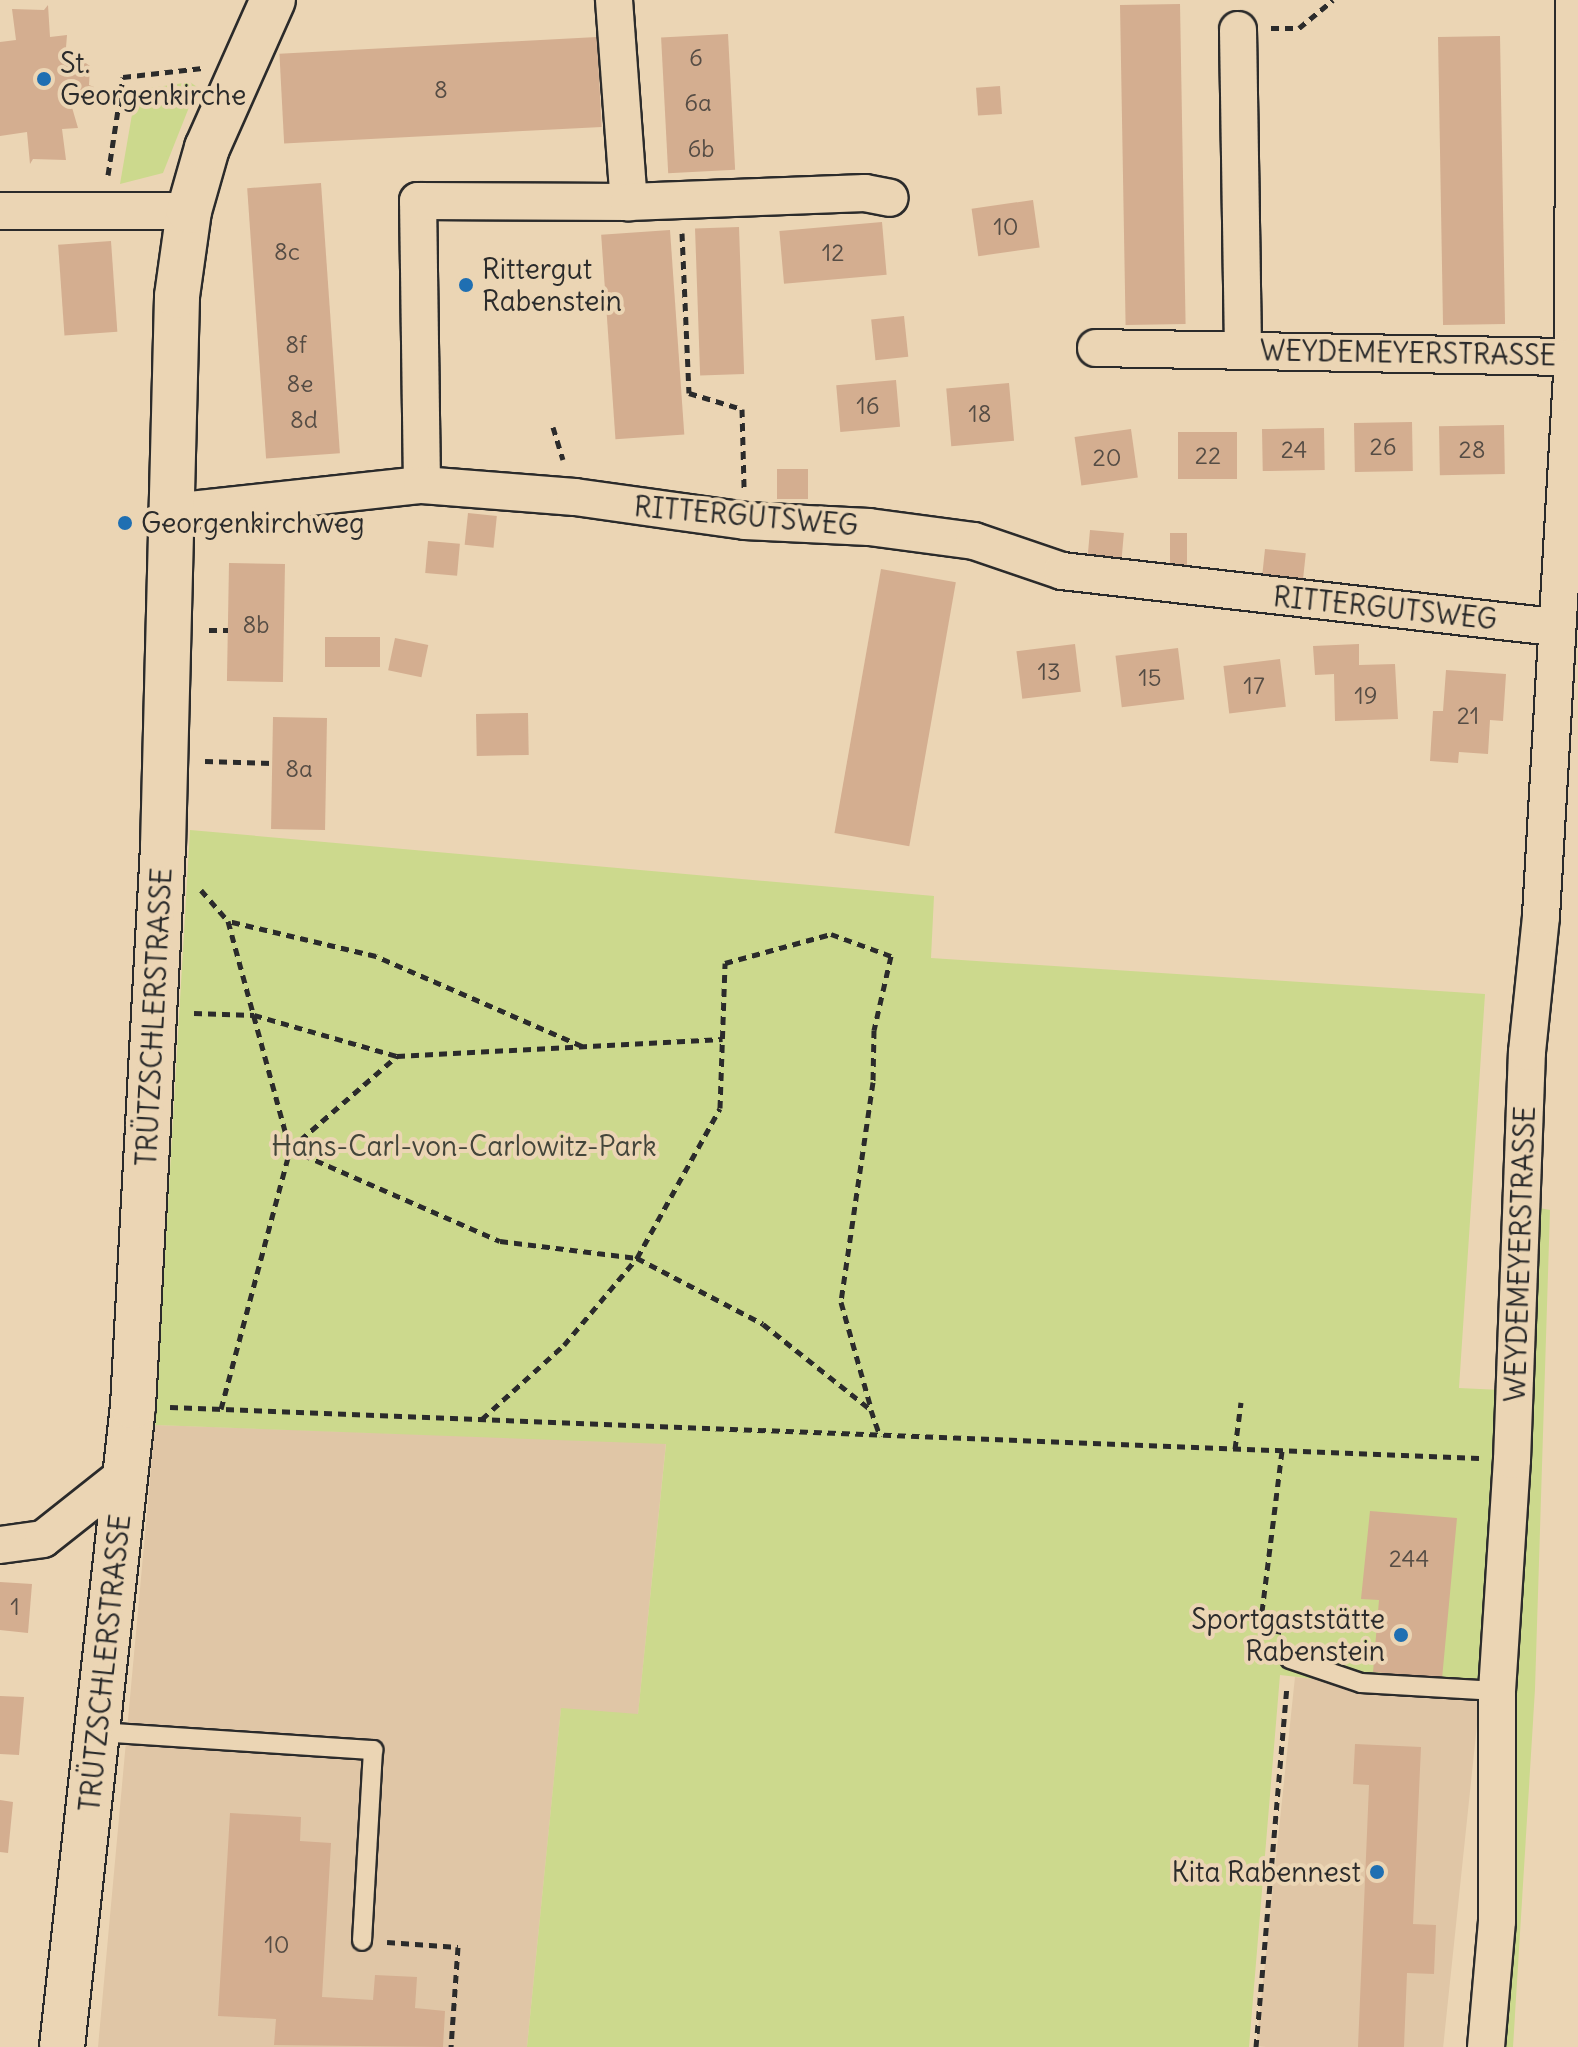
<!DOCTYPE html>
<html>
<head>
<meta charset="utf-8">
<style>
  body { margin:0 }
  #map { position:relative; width:1578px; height:2047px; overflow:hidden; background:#ebd5b4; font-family:Delius,sans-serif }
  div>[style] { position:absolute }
  .built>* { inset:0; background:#e0c6a6; transform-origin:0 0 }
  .green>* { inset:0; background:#ccd98d }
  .building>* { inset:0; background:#d4ae90; transform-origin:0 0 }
  .path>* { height:5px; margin-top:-2.5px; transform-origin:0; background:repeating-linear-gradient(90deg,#2b2b2b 0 8px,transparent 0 14px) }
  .roads { filter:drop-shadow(2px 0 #2b2b2b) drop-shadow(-2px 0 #2b2b2b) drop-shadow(0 2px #2b2b2b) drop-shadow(0 -2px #2b2b2b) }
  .service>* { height:18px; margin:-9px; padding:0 9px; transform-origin:9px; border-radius:9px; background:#ebd5b4 }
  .minor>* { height:36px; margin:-18px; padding:0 18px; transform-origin:18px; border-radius:18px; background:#ebd5b4 }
  .tertiary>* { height:44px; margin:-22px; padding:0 22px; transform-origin:22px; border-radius:22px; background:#ebd5b4 }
  .dots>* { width:22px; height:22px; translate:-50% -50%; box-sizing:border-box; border:4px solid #ebd5b4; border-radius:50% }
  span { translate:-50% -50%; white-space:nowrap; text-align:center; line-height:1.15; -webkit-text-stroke:8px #ebd5b4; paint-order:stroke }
  .number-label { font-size:24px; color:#554c44 }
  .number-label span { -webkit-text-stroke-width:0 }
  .poi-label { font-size:28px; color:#2b2b2b }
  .left { translate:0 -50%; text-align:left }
  .right { translate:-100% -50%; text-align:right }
  .street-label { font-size:28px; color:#2b2b2b }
  .park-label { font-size:28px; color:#43453a }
</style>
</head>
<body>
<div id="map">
  <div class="built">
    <div style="clip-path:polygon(155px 1425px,666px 1443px,638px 1715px,561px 1709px,527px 2047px,98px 2047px)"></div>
    <div style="left:1295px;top:1677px;width:186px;height:371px;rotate:6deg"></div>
  </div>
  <div class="green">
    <div style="clip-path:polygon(190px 82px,197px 87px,163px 173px,120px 184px,135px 97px,144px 89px)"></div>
    <div style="clip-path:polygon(190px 830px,934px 896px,931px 958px,1485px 994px,1459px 1388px,1501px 1390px,1480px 1698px,1280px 1675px,1249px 2047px,527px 2047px,561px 1708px,638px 1714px,666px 1444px,155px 1425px)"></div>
    <div style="clip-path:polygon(1534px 1207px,1550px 1210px,1535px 1689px,1513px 2047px,1504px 2047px,1509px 1692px)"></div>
  </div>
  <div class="building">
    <div style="left:1180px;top:4px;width:320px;height:60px;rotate:89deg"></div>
    <div style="clip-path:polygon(48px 5px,50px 37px,67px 35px,65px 60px,74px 55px,90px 66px,89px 85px,94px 87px,79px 101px,82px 104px,71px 104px,78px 128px,62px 129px,66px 160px,33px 159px,30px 164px,27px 132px,0 136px,0 42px,16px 40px,12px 9px,44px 10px)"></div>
    <div style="left:728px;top:34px;width:136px;height:67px;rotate:87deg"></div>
    <div style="left:1500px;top:36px;width:288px;height:62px;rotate:89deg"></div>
    <div style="left:597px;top:37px;width:90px;height:318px;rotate:87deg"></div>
    <div style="left:1000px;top:86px;width:28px;height:24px;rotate:86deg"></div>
    <div style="left:321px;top:183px;width:271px;height:74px;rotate:86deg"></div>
    <div style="left:1033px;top:200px;width:48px;height:62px;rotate:82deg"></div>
    <div style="left:882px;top:222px;width:53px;height:103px;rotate:85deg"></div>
    <div style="left:739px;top:227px;width:147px;height:44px;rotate:88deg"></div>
    <div style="left:670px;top:230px;width:205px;height:69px;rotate:86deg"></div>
    <div style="left:111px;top:241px;width:91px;height:53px;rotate:86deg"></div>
    <div style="left:904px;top:316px;width:41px;height:33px;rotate:84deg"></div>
    <div style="left:896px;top:380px;width:47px;height:60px;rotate:85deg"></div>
    <div style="left:1009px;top:383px;width:58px;height:63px;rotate:85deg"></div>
    <div style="left:1412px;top:422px;width:49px;height:58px;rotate:89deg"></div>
    <div style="left:1504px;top:425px;width:49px;height:65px;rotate:89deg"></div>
    <div style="left:1324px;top:428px;width:42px;height:62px;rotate:89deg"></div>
    <div style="left:1131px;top:429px;width:49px;height:57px;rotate:82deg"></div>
    <div style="left:1178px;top:432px;width:59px;height:47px"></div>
    <div style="left:777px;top:469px;width:31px;height:30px"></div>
    <div style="left:468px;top:513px;width:29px;height:32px;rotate:6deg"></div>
    <div style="left:1090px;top:530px;width:34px;height:33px;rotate:5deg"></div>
    <div style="left:1170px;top:533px;width:17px;height:41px"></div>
    <div style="left:428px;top:541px;width:32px;height:32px;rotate:5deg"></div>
    <div style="left:1265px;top:549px;width:41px;height:34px;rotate:6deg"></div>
    <div style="left:229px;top:563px;width:56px;height:118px;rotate:1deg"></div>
    <div style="left:881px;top:569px;width:76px;height:268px;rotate:10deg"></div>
    <div style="left:325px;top:637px;width:55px;height:30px"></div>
    <div style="left:395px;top:638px;width:34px;height:33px;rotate:12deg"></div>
    <div style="left:1075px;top:644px;width:48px;height:59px;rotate:83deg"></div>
    <div style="clip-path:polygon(1359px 644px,1359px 665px,1395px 664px,1398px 719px,1335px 721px,1334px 674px,1315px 675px,1313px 646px)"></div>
    <div style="left:1178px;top:648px;width:52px;height:63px;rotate:83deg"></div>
    <div style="left:1280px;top:659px;width:48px;height:57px;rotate:83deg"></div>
    <div style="clip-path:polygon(1446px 670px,1506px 674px,1503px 721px,1490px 720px,1488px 754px,1459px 752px,1458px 763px,1430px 761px,1433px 711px,1443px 711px)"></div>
    <div style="left:528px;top:713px;width:42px;height:52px;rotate:89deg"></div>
    <div style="left:273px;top:717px;width:54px;height:112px;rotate:1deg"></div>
    <div style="clip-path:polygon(1370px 1511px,1457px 1518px,1442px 1679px,1373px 1672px,1379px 1600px,1361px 1599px)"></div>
    <div style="clip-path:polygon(0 1582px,32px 1584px,28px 1633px,0 1630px)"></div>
    <div style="clip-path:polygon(0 1696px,24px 1697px,19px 1755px,0 1754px)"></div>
    <div style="clip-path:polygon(1355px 1744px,1421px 1747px,1413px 1924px,1436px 1925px,1434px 1974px,1407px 1973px,1404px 2047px,1358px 2047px,1369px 1785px,1353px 1784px)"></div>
    <div style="clip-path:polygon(0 1800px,13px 1802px,8px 1853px,0 1852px)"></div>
    <div style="clip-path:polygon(230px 1813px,301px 1817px,300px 1841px,331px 1843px,322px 1997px,373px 2000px,375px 1975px,417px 1977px,415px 2008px,445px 2011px,443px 2047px,274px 2045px,276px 2019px,218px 2016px)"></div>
  </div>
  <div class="path">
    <div style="left:1271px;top:28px;width:28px"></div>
    <div style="left:1299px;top:28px;width:44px;rotate:-39.5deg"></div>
    <div style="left:108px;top:175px;width:99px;rotate:-81.3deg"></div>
    <div style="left:123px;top:77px;width:80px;rotate:-6.5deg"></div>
    <div style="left:682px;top:233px;width:160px;rotate:87.5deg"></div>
    <div style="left:689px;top:393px;width:55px;rotate:16.8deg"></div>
    <div style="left:742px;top:409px;width:79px;rotate:88.5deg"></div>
    <div style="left:553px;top:427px;width:34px;rotate:73deg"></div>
    <div style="left:209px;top:630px;width:19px"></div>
    <div style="left:205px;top:761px;width:67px;rotate:1.7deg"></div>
    <div style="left:201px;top:890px;width:41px;rotate:48.9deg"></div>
    <div style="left:194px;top:1013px;width:60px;rotate:1.9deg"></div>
    <div style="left:254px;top:1015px;width:149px;rotate:16deg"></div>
    <div style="left:397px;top:1056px;width:326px;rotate:-3deg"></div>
    <div style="left:582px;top:1046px;width:225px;rotate:-156.4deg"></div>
    <div style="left:376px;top:956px;width:152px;rotate:-166.7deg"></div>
    <div style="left:228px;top:921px;width:236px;rotate:74.8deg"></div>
    <div style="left:290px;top:1149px;width:229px;rotate:23.7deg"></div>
    <div style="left:500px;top:1241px;width:138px;rotate:7.1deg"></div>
    <div style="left:637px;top:1258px;width:142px;rotate:27.6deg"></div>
    <div style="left:763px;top:1324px;width:138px;rotate:38.5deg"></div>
    <div style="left:871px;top:1410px;width:28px;rotate:71deg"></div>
    <div style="left:170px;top:1407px;width:1310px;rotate:2.23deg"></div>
    <div style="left:221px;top:1409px;width:269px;rotate:-75.1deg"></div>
    <div style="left:290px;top:1149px;width:142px;rotate:-41deg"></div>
    <div style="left:482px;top:1419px;width:110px;rotate:-42.1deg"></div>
    <div style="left:564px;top:1345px;width:114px;rotate:-50deg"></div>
    <div style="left:637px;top:1258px;width:171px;rotate:-61deg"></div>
    <div style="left:720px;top:1108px;width:145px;rotate:-88deg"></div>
    <div style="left:725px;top:963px;width:110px;rotate:-15.3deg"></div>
    <div style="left:831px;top:934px;width:64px;rotate:20.1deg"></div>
    <div style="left:891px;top:956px;width:76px;rotate:102.9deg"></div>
    <div style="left:874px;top:1030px;width:52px;rotate:91.1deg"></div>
    <div style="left:873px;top:1082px;width:222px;rotate:98.3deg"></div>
    <div style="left:841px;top:1302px;width:110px;rotate:74.2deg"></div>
    <div style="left:1235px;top:1449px;width:47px;rotate:-82.7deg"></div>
    <div style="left:1282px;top:1451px;width:178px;rotate:97.1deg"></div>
    <div style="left:1260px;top:1628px;width:23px;rotate:10deg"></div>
    <div style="left:387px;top:1942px;width:71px;rotate:4deg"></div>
    <div style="left:458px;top:1947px;width:100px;rotate:94deg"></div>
    <div style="left:1256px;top:2047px;width:363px;rotate:-85.1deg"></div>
  </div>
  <div class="roads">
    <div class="service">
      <div style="left:1290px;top:1659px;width:75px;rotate:18.7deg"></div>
      <div style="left:1361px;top:1683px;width:136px;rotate:3.4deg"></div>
      <div style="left:100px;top:1732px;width:274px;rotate:3.8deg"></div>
      <div style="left:373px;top:1750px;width:191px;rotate:93.3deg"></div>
    </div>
    <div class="minor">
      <div style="left:614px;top:0;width:203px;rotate:85.8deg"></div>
      <div style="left:1238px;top:30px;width:320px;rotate:89.1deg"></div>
      <div style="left:0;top:211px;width:189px"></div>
      <div style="left:1096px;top:348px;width:477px;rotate:1.1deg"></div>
      <div style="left:1573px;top:357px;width:357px;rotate:-89.8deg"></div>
      <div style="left:422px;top:485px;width:284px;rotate:-90.8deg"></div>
      <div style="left:418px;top:201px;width:211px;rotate:0.3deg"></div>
      <div style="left:629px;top:202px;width:236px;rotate:-2.2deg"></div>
      <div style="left:865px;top:193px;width:25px;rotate:11deg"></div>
      <div style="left:172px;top:512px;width:251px;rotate:-6.2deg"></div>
      <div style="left:422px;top:485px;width:153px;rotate:4.5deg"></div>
      <div style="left:575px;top:497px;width:172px;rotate:8deg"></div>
      <div style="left:745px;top:521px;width:124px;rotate:2.8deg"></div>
      <div style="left:869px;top:527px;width:106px;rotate:7.6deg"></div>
      <div style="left:974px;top:541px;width:93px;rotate:18.8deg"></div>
      <div style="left:1062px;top:571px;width:497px;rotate:6.5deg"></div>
      <div style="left:0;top:1545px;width:43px;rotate:-7.9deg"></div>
      <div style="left:43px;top:1539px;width:105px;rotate:-38.4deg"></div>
      <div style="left:1486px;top:2047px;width:126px;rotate:-85deg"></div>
      <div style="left:1497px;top:1921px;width:230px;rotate:-90deg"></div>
      <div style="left:1497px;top:1691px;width:231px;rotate:-86.3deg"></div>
      <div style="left:1512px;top:1460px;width:408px;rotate:-87.9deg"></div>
      <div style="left:1527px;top:1052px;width:137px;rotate:-84.1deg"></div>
      <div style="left:1541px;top:916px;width:560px;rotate:-86.72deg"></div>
    </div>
    <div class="tertiary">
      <div style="left:62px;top:2047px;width:645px;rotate:-83.68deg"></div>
      <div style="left:133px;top:1406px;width:560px;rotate:-86.93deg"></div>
      <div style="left:163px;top:847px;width:551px;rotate:-88.54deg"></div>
      <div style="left:177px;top:296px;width:86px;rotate:-82deg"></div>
      <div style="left:189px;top:211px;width:66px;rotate:-74.1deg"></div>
      <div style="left:207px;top:148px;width:162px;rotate:-66deg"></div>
    </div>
  </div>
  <div class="dots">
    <div style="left:44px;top:79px;background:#1f6fb2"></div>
    <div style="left:466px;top:285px;background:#1f6fb2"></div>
    <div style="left:125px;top:523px;background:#1f6fb2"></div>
    <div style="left:1401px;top:1635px;background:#1f6fb2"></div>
    <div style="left:1377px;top:1872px;background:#1f6fb2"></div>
  </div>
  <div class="number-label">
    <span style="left:696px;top:58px">6</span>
    <span style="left:441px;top:90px">8</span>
    <span style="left:698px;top:103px">6a</span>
    <span style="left:701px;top:149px">6b</span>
    <span style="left:1006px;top:227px">10</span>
    <span style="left:287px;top:252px">8c</span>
    <span style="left:833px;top:253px">12</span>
    <span style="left:296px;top:345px">8f</span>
    <span style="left:300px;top:384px">8e</span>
    <span style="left:868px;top:406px">16</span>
    <span style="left:980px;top:414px">18</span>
    <span style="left:304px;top:420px">8d</span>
    <span style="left:1383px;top:447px">26</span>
    <span style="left:1294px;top:450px">24</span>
    <span style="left:1472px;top:450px">28</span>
    <span style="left:1208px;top:456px">22</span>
    <span style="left:1107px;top:458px">20</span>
    <span style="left:256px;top:625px">8b</span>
    <span style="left:1049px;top:672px">13</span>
    <span style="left:1150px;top:678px">15</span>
    <span style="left:1254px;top:686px">17</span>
    <span style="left:1366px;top:696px">19</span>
    <span style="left:1468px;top:716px">21</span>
    <span style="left:299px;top:769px">8a</span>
    <span style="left:1409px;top:1559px">244</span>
    <span style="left:15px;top:1607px">1</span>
    <span style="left:277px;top:1945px">10</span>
  </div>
  <div class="poi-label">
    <span class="left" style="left:60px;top:79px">St.<br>Georgenkirche</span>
    <span class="left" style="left:482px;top:285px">Rittergut<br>Rabenstein</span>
    <span class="left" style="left:141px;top:523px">Georgenkirchweg</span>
    <span class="right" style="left:1385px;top:1635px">Sportgaststätte<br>Rabenstein</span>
    <span class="right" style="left:1361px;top:1872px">Kita Rabennest</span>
  </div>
  <div class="street-label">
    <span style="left:1408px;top:353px;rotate:1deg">WEYDEMEYERSTRASSE</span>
    <span style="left:746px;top:516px;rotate:5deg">RITTERGUTSWEG</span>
    <span style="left:1385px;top:608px;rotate:6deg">RITTERGUTSWEG</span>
    <span style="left:154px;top:1017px;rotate:-87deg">TRÜTZSCHLERSTRASSE</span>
    <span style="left:1520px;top:1254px;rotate:-88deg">WEYDEMEYERSTRASSE</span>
    <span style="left:105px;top:1663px;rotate:-84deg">TRÜTZSCHLERSTRASSE</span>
  </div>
  <div class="park-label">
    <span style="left:464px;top:1146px">Hans-Carl-von-Carlowitz-Park</span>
  </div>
</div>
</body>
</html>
